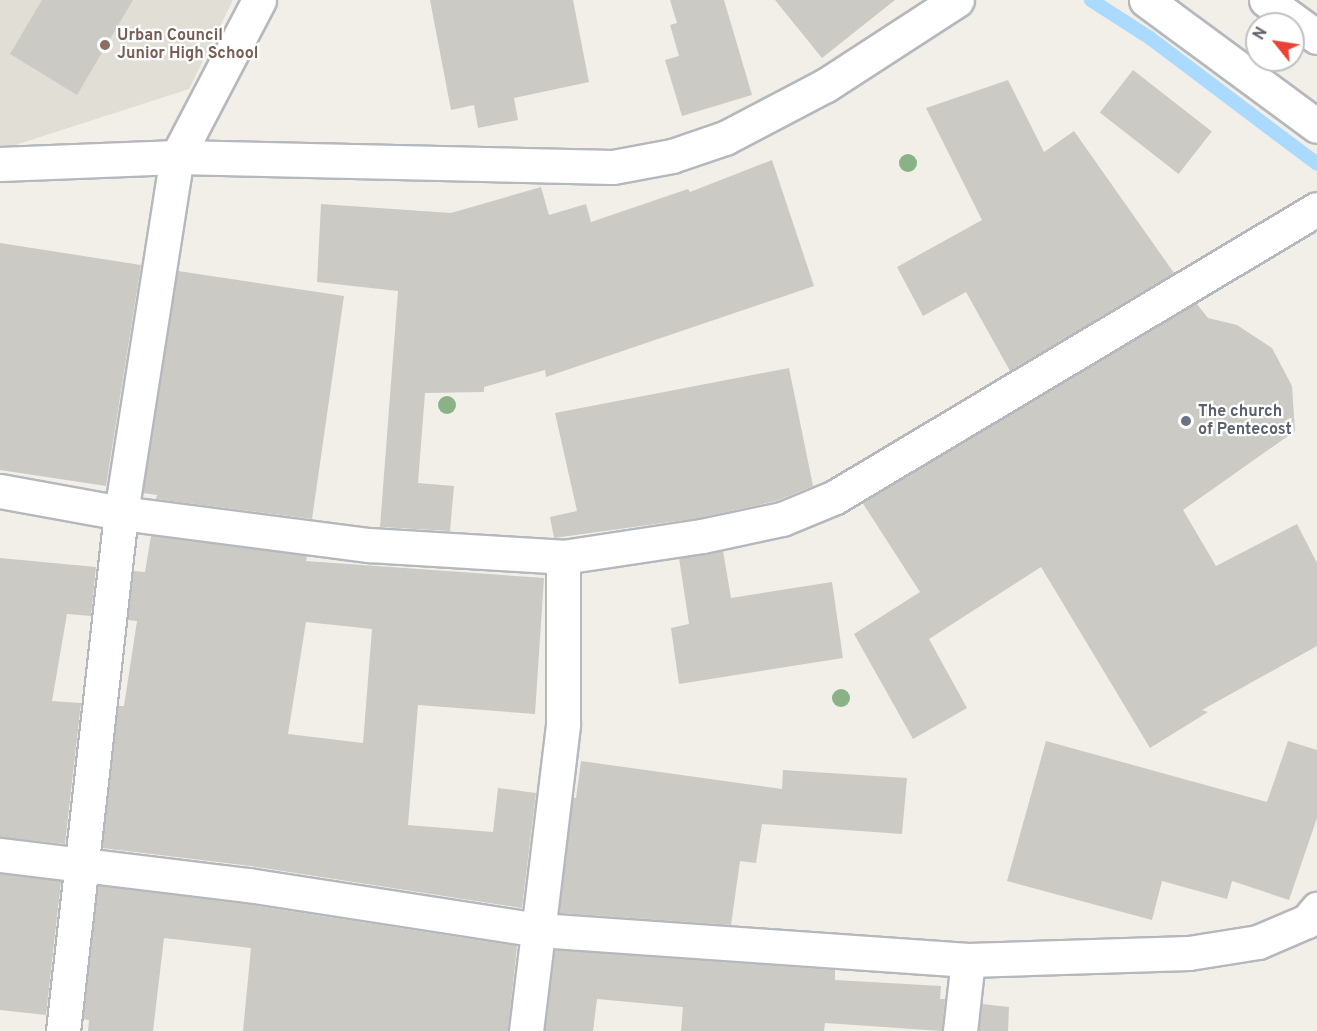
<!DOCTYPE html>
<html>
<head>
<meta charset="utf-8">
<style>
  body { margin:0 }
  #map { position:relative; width:1317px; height:1031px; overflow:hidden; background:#f1efe8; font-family:Overpass,sans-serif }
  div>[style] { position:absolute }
  .education>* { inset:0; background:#e1ded6 }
  .stream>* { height:14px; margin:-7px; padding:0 7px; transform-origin:7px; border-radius:7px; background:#aadaff }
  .building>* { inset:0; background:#cccac5; transform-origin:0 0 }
  .roads { filter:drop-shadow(2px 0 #b5b8bc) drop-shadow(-2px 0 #b5b8bc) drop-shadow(0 2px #b5b8bc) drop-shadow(0 -2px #b5b8bc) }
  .minor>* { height:33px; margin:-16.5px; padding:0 16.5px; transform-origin:16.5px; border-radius:16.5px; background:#fff }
  .tertiary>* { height:33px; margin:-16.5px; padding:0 16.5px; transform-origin:16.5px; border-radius:16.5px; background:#fff }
  .trees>* { width:18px; height:18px; margin:-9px; border-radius:50%; background:#89b387 }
  .dots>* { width:16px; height:16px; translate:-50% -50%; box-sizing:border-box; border:3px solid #fff; border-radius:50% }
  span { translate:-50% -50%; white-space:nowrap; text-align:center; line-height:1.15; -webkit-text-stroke:4.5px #fff; paint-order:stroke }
  .education-label { font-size:16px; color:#785e54; font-weight:700 }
  .left { translate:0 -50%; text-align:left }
  .worship-label { font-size:16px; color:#5b616d; font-weight:700 }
  .north { position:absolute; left:1245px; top:12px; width:60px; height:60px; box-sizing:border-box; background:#fff; border:2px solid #bfc1c3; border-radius:50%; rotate:300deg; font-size:16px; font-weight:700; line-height:24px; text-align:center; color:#5f6368 }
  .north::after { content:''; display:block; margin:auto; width:21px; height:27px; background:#ea4335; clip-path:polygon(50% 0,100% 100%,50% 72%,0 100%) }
</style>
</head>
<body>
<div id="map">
  <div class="education">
    <div style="clip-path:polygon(0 0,233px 0,189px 89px,0 150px)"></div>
  </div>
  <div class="stream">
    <div style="left:1091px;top:0;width:70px;rotate:32.8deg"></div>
    <div style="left:1150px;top:38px;width:209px;rotate:37deg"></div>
  </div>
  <div class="building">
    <div style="clip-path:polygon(42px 0,133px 0,77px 95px,10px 54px)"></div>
    <div style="clip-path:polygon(430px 0,573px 0,589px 82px,514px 98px,518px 120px,478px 128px,474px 105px,451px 110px)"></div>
    <div style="clip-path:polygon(670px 0,724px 0,752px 95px,682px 116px,665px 60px,679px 56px,670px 25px,677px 23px)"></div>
    <div style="clip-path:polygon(775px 0,895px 0,822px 58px)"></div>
    <div style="left:1133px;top:70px;width:100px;height:54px;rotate:38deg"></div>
    <div style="clip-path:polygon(1008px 80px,1044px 152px,1074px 131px,1174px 273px,1010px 371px,966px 292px,923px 316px,897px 267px,982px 220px,926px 108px)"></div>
    <div style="clip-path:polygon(772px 160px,814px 286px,546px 377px,545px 370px,484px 387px,484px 392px,425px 393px,418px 483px,454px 486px,450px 531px,380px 527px,398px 291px,317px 282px,321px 204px,451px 213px,541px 187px,549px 215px,586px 204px,591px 222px,688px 189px,690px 192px)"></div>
    <div style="clip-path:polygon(0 243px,141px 265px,106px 486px,0 470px)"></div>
    <div style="clip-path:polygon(178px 271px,344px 296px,312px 519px,156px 499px,157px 495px,143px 493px)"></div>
    <div style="clip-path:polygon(1196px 303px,1208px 318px,1237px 325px,1272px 348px,1292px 386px,1295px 431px,1183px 510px,1216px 566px,1297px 524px,1317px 563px,1317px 646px,1202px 710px,1208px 712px,1150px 748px,1041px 567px,929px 639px,967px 708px,913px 739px,854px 634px,920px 592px,862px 502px)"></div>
    <div style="clip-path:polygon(789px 368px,813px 486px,776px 501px,699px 518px,554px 538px,550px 517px,577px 511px,555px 413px)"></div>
    <div style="clip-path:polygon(evenodd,151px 536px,307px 556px,306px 561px,544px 578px,535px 714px,418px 705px,408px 825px,493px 832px,498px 788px,536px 793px,522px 908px,251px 866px,102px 848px,118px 706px,124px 706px,137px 621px,128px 620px,133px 571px,145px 572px,151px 536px,306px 622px,372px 629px,363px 743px,288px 734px,306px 622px)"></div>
    <div style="clip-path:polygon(723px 551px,731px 598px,832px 582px,843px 658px,679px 684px,671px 628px,689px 624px,679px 558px)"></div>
    <div style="clip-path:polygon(0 558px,96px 567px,91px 616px,67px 614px,52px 701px,81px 703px,65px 844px,0 837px)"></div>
    <div style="clip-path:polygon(1046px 741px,1267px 802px,1288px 741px,1317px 750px,1317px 818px,1289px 900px,1232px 881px,1227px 899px,1162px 881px,1152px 920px,1007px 881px)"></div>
    <div style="clip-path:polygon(581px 761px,782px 789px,783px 770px,907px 778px,902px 834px,762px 824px,756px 863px,740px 861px,731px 925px,559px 913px,573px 798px,576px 798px)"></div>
    <div style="clip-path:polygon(0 874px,61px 881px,46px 1015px,0 1010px)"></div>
    <div style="clip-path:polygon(98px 886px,245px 904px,517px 946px,508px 1031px,243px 1031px,251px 948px,164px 938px,153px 1031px,88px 1031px,89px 1020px,83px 1019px)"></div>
    <div style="clip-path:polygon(555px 950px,835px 970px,835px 980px,941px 986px,940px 999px,945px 999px,942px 1031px,825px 1023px,824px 1031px,681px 1031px,683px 1007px,597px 999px,593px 1031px,545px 1031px)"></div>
    <div style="clip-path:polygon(982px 1004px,1009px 1007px,1008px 1031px,979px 1031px)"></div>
  </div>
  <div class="roads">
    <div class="minor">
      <div style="left:0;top:164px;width:177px;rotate:-2.3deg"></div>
      <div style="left:177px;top:157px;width:436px;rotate:1.3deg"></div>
      <div style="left:613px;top:167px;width:60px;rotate:-10.6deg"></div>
      <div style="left:672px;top:156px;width:56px;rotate:-18.8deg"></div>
      <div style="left:725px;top:138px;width:114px;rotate:-27.7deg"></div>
      <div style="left:826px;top:85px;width:156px;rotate:-33deg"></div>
      <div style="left:0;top:491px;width:123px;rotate:10.3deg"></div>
      <div style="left:121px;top:513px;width:250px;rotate:7.4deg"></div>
      <div style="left:369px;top:545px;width:194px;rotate:3.5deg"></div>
      <div style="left:563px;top:557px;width:141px;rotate:-8.6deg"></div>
      <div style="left:702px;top:536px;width:82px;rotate:-12deg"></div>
      <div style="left:782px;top:519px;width:57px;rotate:-22.5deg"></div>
      <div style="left:835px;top:497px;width:561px;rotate:-30.86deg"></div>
      <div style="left:0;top:855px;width:250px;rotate:6.9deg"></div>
      <div style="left:248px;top:885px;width:294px;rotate:8.8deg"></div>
      <div style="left:539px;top:930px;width:430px;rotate:4deg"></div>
      <div style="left:968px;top:960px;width:221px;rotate:-1.8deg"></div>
      <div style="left:1189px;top:953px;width:70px;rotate:-9.1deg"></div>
      <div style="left:1258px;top:942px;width:53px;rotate:-23.2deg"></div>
      <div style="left:1307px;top:921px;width:16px;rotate:-50deg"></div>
      <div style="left:63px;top:1031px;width:521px;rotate:-83.61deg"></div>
      <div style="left:121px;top:513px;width:360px;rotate:-81.1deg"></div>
      <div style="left:177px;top:157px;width:177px;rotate:-62.4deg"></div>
      <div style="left:526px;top:1031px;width:310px;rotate:-83.1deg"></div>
      <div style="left:563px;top:723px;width:166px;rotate:-90deg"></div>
      <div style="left:960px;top:1031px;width:71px;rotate:-83.6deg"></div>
    </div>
    <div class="tertiary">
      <div style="left:1146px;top:0;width:212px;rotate:36.4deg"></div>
      <div style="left:1266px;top:0;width:63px;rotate:36deg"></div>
    </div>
  </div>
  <div class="trees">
    <div style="left:908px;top:163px"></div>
    <div style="left:447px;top:405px"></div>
    <div style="left:841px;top:698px"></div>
  </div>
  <div class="dots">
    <div style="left:105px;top:45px;background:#8d6e63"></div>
    <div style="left:1186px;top:421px;background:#6b7280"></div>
  </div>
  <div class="education-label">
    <span class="left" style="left:117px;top:45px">Urban Council<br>Junior High School</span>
  </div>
  <div class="worship-label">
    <span class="left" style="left:1198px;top:421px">The church<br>of Pentecost</span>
  </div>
  <div class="north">N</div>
</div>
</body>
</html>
